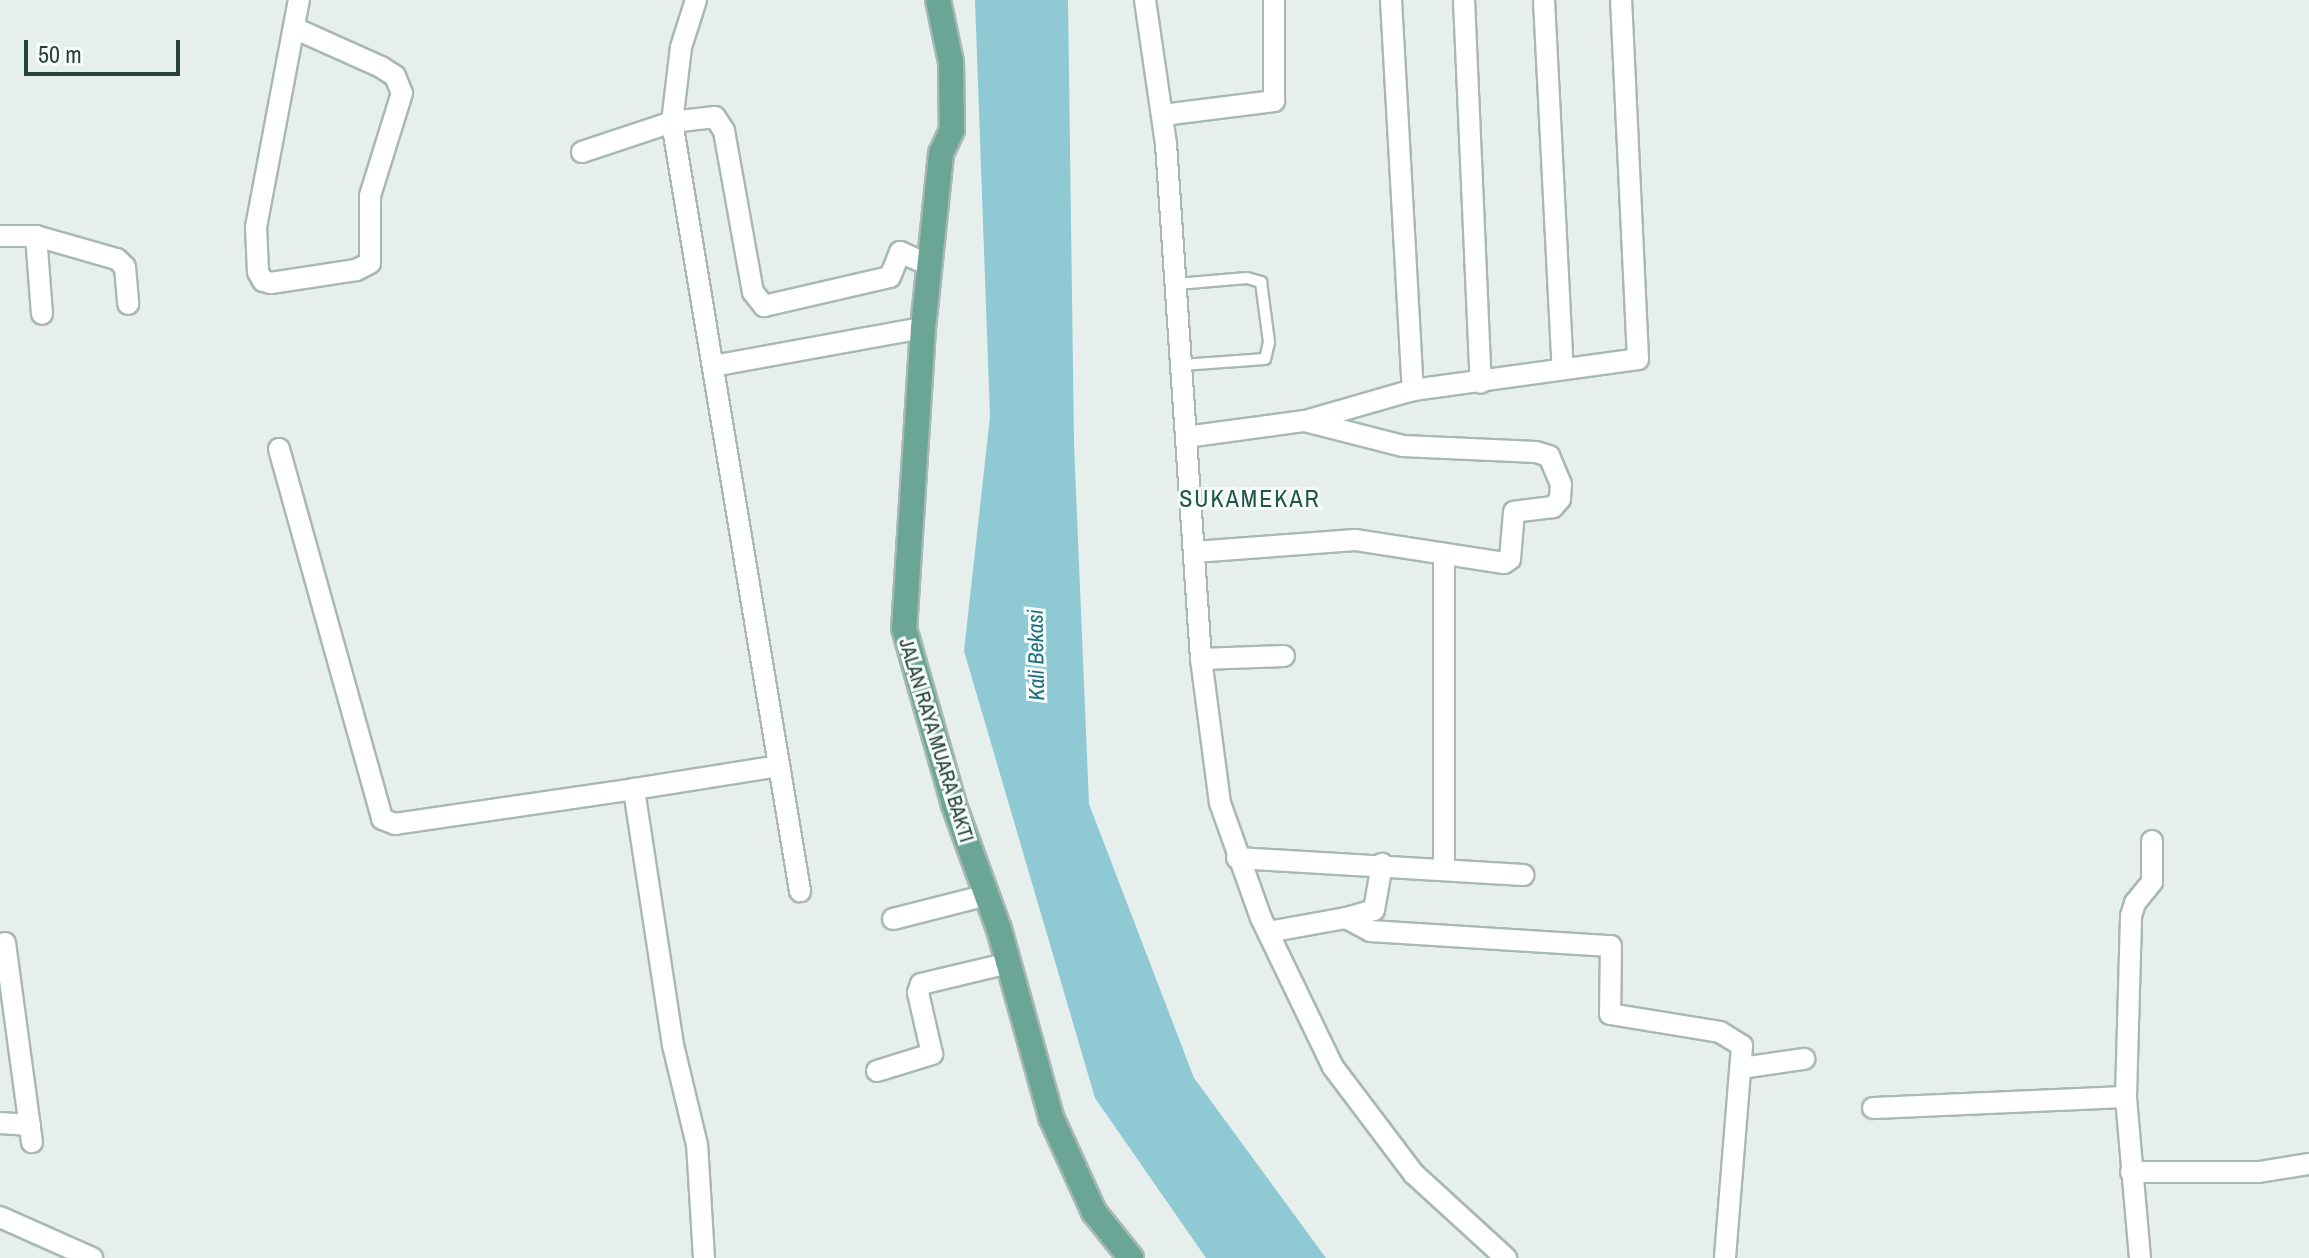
<!DOCTYPE html>
<html>
<head>
<meta charset="utf-8">
<style>
  body { margin:0 }
  #map { position:relative; width:2309px; height:1258px; overflow:hidden; background:#e6efeb; font-family:"Archivo Narrow",sans-serif }
  div>[style] { position:absolute }
  .water>* { inset:0; background:#8ec9d4 }
  .roads { filter:drop-shadow(2px 0 #a8b8b2) drop-shadow(-2px 0 #a8b8b2) drop-shadow(0 2px #a8b8b2) drop-shadow(0 -2px #a8b8b2) }
  .service>* { height:10px; margin:-5px; padding:0 5px; transform-origin:5px; border-radius:5px; background:#fff }
  .minor>* { height:20px; margin:-10px; padding:0 10px; transform-origin:10px; border-radius:10px; background:#fff }
  .primary>* { height:24px; margin:-12px; padding:0 12px; transform-origin:12px; border-radius:12px; background:#6aa596 }
  span { translate:-50% -50%; white-space:nowrap; text-align:center; line-height:1.15; -webkit-text-stroke:6px #f7fbf9; paint-order:stroke }
  .street-label { font-size:20px; color:#24423a }
  .water-label { font-size:22px; color:#1c6f80; font-style:italic }
  .quarter-label { font-size:24px; color:#1f5548; letter-spacing:2px }
  .scale { position:absolute; left:24px; top:40px; width:156px; height:36px; box-sizing:border-box; border:4px solid #24423a; border-top:0; padding-left:10px; font-size:24px; line-height:28px; white-space:nowrap; color:#24423a; -webkit-text-stroke:6px #f7fbf9; paint-order:stroke }
</style>
</head>
<body>
<div id="map">
  <div class="water">
    <div style="clip-path:polygon(975px 0,1068px 0,1074px 444px,1089px 804px,1194px 1078px,1326px 1258px,1206px 1258px,1095px 1098px,964px 651px,990px 417px)"></div>
  </div>
  <div class="roads">
    <div class="service">
      <div style="left:1177px;top:284px;width:70px;rotate:-4.9deg"></div>
      <div style="left:1247px;top:278px;width:15px;rotate:16deg"></div>
      <div style="left:1261px;top:282px;width:61px;rotate:82.4deg"></div>
      <div style="left:1269px;top:342px;width:17px;rotate:103deg"></div>
      <div style="left:1265px;top:359px;width:83px;rotate:175.9deg"></div>
    </div>
    <div class="minor">
      <div style="left:696px;top:0;width:49px;rotate:107.7deg"></div>
      <div style="left:681px;top:47px;width:76px;rotate:96.8deg"></div>
      <div style="left:672px;top:122px;width:780px;rotate:80.55deg"></div>
      <div style="left:1145px;top:0;width:146px;rotate:81.7deg"></div>
      <div style="left:1166px;top:144px;width:516px;rotate:86.11deg"></div>
      <div style="left:1201px;top:659px;width:145px;rotate:82.5deg"></div>
      <div style="left:1220px;top:803px;width:122px;rotate:70.4deg"></div>
      <div style="left:1261px;top:918px;width:165px;rotate:64.2deg"></div>
      <div style="left:1333px;top:1067px;width:134px;rotate:52.9deg"></div>
      <div style="left:1414px;top:1174px;width:125px;rotate:42.4deg"></div>
      <div style="left:1391px;top:0;width:391px;rotate:86.8deg"></div>
      <div style="left:1464px;top:0;width:383px;rotate:87.5deg"></div>
      <div style="left:1544px;top:0;width:369px;rotate:87.1deg"></div>
      <div style="left:294px;top:28px;width:95px;rotate:24.1deg"></div>
      <div style="left:381px;top:67px;width:17px;rotate:33deg"></div>
      <div style="left:395px;top:76px;width:18px;rotate:68deg"></div>
      <div style="left:402px;top:93px;width:108px;rotate:107.3deg"></div>
      <div style="left:370px;top:196px;width:67px;rotate:90deg"></div>
      <div style="left:370px;top:263px;width:16px;rotate:153deg"></div>
      <div style="left:356px;top:270px;width:86px;rotate:171.3deg"></div>
      <div style="left:271px;top:283px;width:8px;rotate:-166deg"></div>
      <div style="left:263px;top:281px;width:10px;rotate:-119deg"></div>
      <div style="left:258px;top:272px;width:45px;rotate:-92.5deg"></div>
      <div style="left:256px;top:227px;width:231px;rotate:-79.3deg"></div>
      <div style="left:1163px;top:115px;width:112px;rotate:-7.2deg"></div>
      <div style="left:1274px;top:101px;width:101px;rotate:-90deg"></div>
      <div style="left:582px;top:152px;width:95px;rotate:-18.4deg"></div>
      <div style="left:672px;top:122px;width:43px;rotate:-6.6deg"></div>
      <div style="left:715px;top:117px;width:17px;rotate:57deg"></div>
      <div style="left:724px;top:131px;width:164px;rotate:79.8deg"></div>
      <div style="left:753px;top:292px;width:18px;rotate:52deg"></div>
      <div style="left:764px;top:306px;width:129px;rotate:-13deg"></div>
      <div style="left:890px;top:277px;width:27px;rotate:-68deg"></div>
      <div style="left:900px;top:252px;width:32px;rotate:24deg"></div>
      <div style="left:0;top:236px;width:36px"></div>
      <div style="left:36px;top:236px;width:84px;rotate:15.9deg"></div>
      <div style="left:117px;top:259px;width:11px;rotate:45deg"></div>
      <div style="left:125px;top:267px;width:37px;rotate:85deg"></div>
      <div style="left:36px;top:236px;width:78px;rotate:85.6deg"></div>
      <div style="left:713px;top:366px;width:213px;rotate:-10.3deg"></div>
      <div style="left:1305px;top:421px;width:112px;rotate:-16deg"></div>
      <div style="left:1413px;top:390px;width:227px;rotate:-7.8deg"></div>
      <div style="left:1638px;top:359px;width:359px;rotate:-92.7deg"></div>
      <div style="left:1186px;top:437px;width:120px;rotate:-7.7deg"></div>
      <div style="left:1305px;top:421px;width:101px;rotate:14.3deg"></div>
      <div style="left:1403px;top:446px;width:133px;rotate:2.6deg"></div>
      <div style="left:1536px;top:452px;width:14px;rotate:17deg"></div>
      <div style="left:1549px;top:456px;width:30px;rotate:67deg"></div>
      <div style="left:1561px;top:484px;width:15px;rotate:94deg"></div>
      <div style="left:1560px;top:499px;width:11px;rotate:131deg"></div>
      <div style="left:1553px;top:507px;width:39px;rotate:173deg"></div>
      <div style="left:1514px;top:512px;width:47px;rotate:94.9deg"></div>
      <div style="left:1510px;top:559px;width:7px;rotate:146deg"></div>
      <div style="left:1504px;top:563px;width:151px;rotate:-171.2deg"></div>
      <div style="left:1355px;top:540px;width:161px;rotate:175.7deg"></div>
      <div style="left:279px;top:449px;width:384px;rotate:74.4deg"></div>
      <div style="left:382px;top:819px;width:14px;rotate:21deg"></div>
      <div style="left:395px;top:824px;width:242px;rotate:-8.3deg"></div>
      <div style="left:1201px;top:659px;width:83px;rotate:-2.1deg"></div>
      <div style="left:1237px;top:858px;width:287px;rotate:3.4deg"></div>
      <div style="left:1444px;top:870px;width:312px;rotate:-90deg"></div>
      <div style="left:1346px;top:918px;width:29px;rotate:-16deg"></div>
      <div style="left:1374px;top:910px;width:47px;rotate:-80.1deg"></div>
      <div style="left:893px;top:919px;width:97px;rotate:-14.3deg"></div>
      <div style="left:1268px;top:932px;width:79px;rotate:-10.2deg"></div>
      <div style="left:1346px;top:918px;width:27px;rotate:28deg"></div>
      <div style="left:1370px;top:931px;width:241px;rotate:3.6deg"></div>
      <div style="left:1611px;top:946px;width:68px;rotate:90.8deg"></div>
      <div style="left:1610px;top:1014px;width:111px;rotate:9.3deg"></div>
      <div style="left:1720px;top:1032px;width:26px;rotate:32deg"></div>
      <div style="left:1742px;top:1046px;width:213px;rotate:94.6deg"></div>
      <div style="left:5px;top:943px;width:201px;rotate:82.3deg"></div>
      <div style="left:1742px;top:1068px;width:63px;rotate:-8.3deg"></div>
      <div style="left:877px;top:1071px;width:58px;rotate:-17.2deg"></div>
      <div style="left:932px;top:1054px;width:63px;rotate:-102.9deg"></div>
      <div style="left:918px;top:993px;width:9px;rotate:-72deg"></div>
      <div style="left:921px;top:984px;width:90px;rotate:-13.4deg"></div>
      <div style="left:1873px;top:1108px;width:253px;rotate:-2.5deg"></div>
      <div style="left:0;top:1123px;width:30px;rotate:4deg"></div>
      <div style="left:2131px;top:1172px;width:128px"></div>
      <div style="left:2259px;top:1172px;width:51px;rotate:-9.1deg"></div>
      <div style="left:0;top:1217px;width:101px;rotate:24deg"></div>
      <div style="left:704px;top:1258px;width:113px;rotate:-93.5deg"></div>
      <div style="left:697px;top:1145px;width:103px;rotate:-103.5deg"></div>
      <div style="left:673px;top:1045px;width:259px;rotate:-98.7deg"></div>
      <div style="left:634px;top:789px;width:147px;rotate:-9deg"></div>
      <div style="left:2140px;top:1258px;width:162px;rotate:-95deg"></div>
      <div style="left:2126px;top:1097px;width:181px;rotate:-88.4deg"></div>
      <div style="left:2131px;top:916px;width:14px;rotate:-73deg"></div>
      <div style="left:2135px;top:903px;width:27px;rotate:-51deg"></div>
      <div style="left:2152px;top:882px;width:41px;rotate:-90deg"></div>
    </div>
    <div class="primary">
      <div style="left:938px;top:0;width:63px;rotate:78.2deg"></div>
      <div style="left:951px;top:62px;width:68px;rotate:89.2deg"></div>
      <div style="left:952px;top:130px;width:26px;rotate:115deg"></div>
      <div style="left:941px;top:154px;width:175px;rotate:95.9deg"></div>
      <div style="left:923px;top:328px;width:301px;rotate:93.6deg"></div>
      <div style="left:904px;top:628px;width:184px;rotate:74.2deg"></div>
      <div style="left:954px;top:805px;width:132px;rotate:70.1deg"></div>
      <div style="left:999px;top:929px;width:195px;rotate:74.5deg"></div>
      <div style="left:1051px;top:1117px;width:104px;rotate:65.6deg"></div>
      <div style="left:1094px;top:1212px;width:59px;rotate:51.2deg"></div>
    </div>
  </div>
  <div class="street-label">
    <span style="left:937px;top:740px;rotate:73deg">JALAN RAYA MUARA BAKTI</span>
  </div>
  <div class="water-label">
    <span style="left:1036px;top:655px;rotate:-91deg">Kali Bekasi</span>
  </div>
  <div class="quarter-label">
    <span style="left:1250px;top:499px">SUKAMEKAR</span>
  </div>
  <div class="scale">50 m</div>
</div>
</body>
</html>
